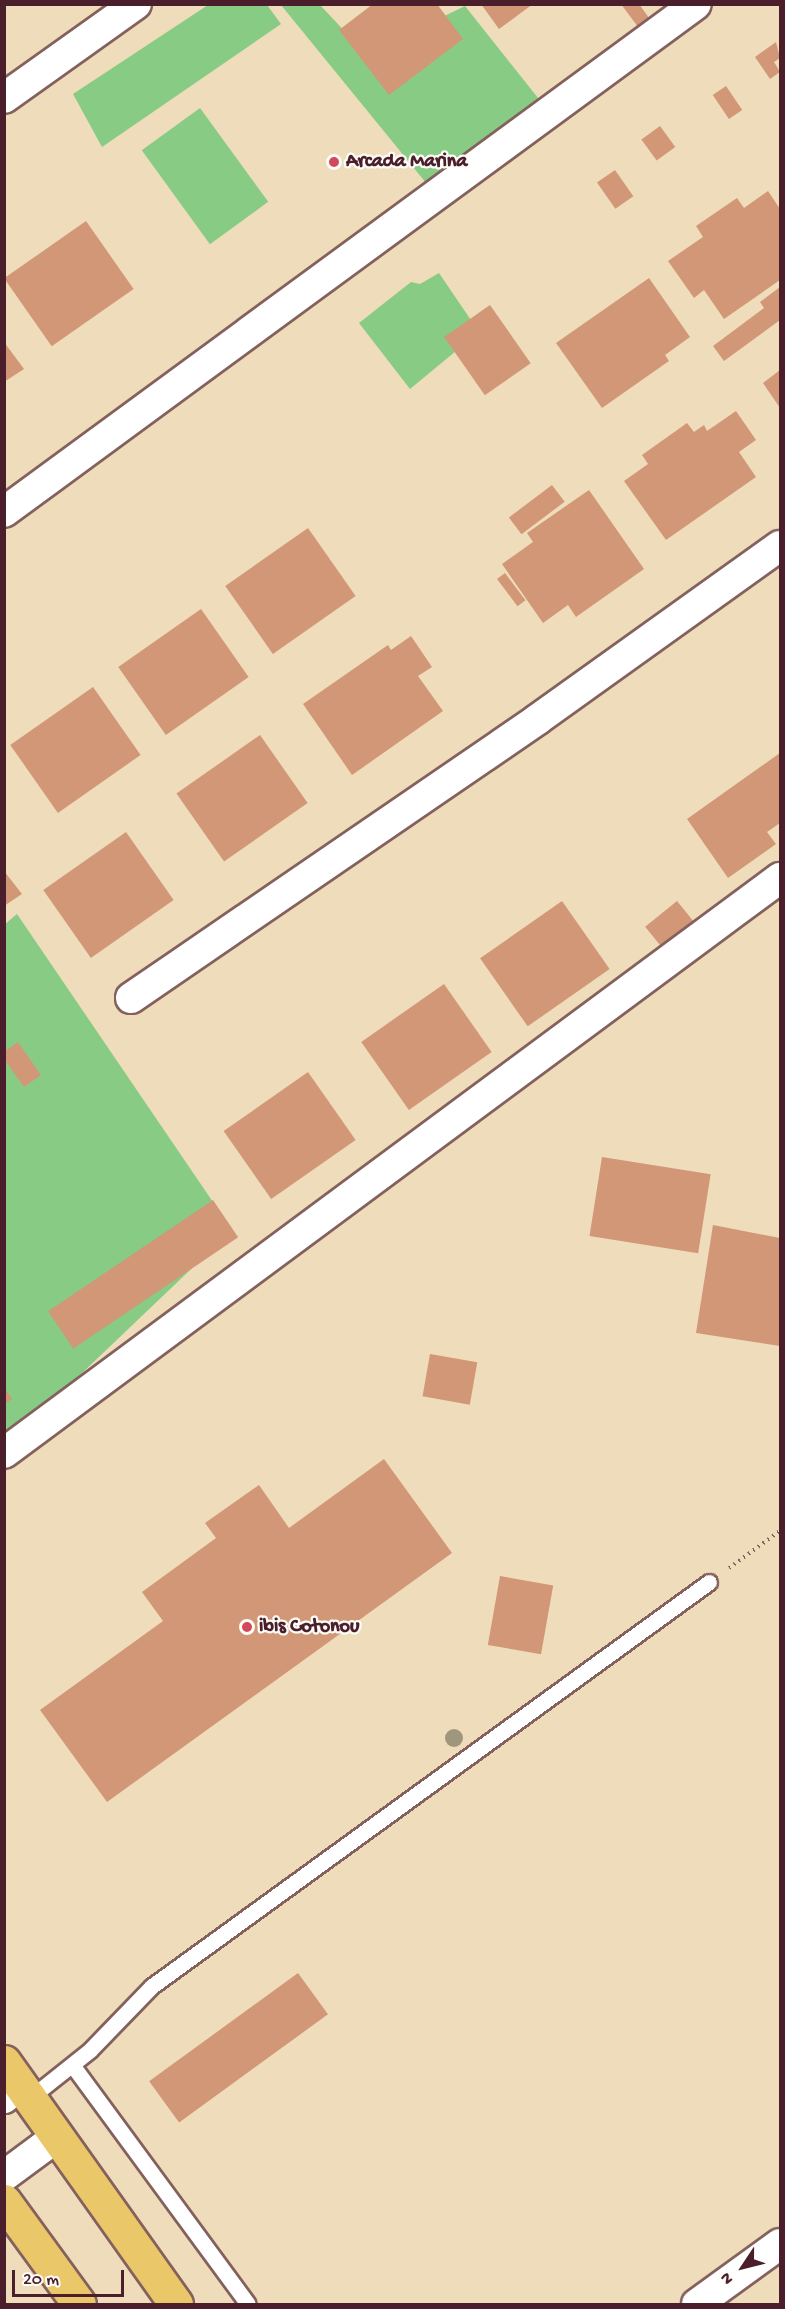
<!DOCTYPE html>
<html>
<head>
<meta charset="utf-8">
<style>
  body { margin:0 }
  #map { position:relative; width:785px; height:2309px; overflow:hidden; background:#efdcbb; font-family:"Gochi Hand",sans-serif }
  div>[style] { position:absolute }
  .green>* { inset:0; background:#88cb84; transform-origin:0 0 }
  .building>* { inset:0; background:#d29777; transform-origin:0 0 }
  .path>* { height:4px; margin-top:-2px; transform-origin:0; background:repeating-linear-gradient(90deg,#84615d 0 1.5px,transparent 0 6px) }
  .roads { filter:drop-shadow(2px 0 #84615d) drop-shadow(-2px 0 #84615d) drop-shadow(0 2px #84615d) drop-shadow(0 -2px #84615d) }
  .lane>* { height:15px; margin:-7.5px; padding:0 7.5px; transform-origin:7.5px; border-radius:7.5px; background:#fff }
  .street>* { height:30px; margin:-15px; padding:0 15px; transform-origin:15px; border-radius:15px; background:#fff }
  .primary>* { height:33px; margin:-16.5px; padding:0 16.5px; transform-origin:16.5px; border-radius:16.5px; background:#eac769 }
  .trees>* { width:18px; height:18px; margin:-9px; border-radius:50%; background:#a0957d }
  .dots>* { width:16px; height:16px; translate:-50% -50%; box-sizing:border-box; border:3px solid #fdfcf7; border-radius:50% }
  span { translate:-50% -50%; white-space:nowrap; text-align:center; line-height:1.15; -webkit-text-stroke:4.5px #fdfcf7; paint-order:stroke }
  .poi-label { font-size:20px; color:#4a1f2b; font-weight:700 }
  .left { translate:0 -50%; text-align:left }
  .frame { position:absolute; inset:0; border:6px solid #4a1f2b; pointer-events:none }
  .north { position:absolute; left:713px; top:2237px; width:60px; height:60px; -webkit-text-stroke:4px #fdfcf7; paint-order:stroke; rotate:235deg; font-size:16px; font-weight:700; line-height:24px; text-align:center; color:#4a1f2b }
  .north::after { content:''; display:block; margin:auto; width:21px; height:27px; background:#4a1f2b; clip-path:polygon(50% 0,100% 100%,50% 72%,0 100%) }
  .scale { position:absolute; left:12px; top:2270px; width:112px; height:27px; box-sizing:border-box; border:3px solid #4a1f2b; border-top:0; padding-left:8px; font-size:18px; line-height:21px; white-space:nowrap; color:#4a1f2b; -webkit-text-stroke:4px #fdfcf7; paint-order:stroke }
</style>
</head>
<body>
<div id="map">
  <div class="green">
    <div style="clip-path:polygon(208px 5px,267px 5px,281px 24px,102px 147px,73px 94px)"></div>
    <div style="clip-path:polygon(281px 5px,320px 5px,366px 54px,465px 6px,542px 103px,431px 189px)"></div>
    <div style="left:200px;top:108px;width:116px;height:72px;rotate:54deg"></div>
    <div style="clip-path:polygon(439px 273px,479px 332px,410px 389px,359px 323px,411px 282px,420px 284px)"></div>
    <div style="clip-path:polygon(17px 914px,232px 1230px,37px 1416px,4px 1440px,4px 925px)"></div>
  </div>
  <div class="building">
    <div style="clip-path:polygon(373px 4px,437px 4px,463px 39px,389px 95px,339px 30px)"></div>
    <div style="clip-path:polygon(481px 4px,533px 4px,499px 29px)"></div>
    <div style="clip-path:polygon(621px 4px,639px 4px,649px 18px,638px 27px)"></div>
    <div style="clip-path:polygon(776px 42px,780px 58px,774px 62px,780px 72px,770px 79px,755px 57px)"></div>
    <div style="left:726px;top:86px;width:29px;height:16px;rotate:56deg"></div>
    <div style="left:660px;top:126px;width:26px;height:23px;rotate:54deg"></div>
    <div style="left:615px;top:170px;width:32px;height:22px;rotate:55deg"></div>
    <div style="clip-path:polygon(768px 191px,780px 209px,780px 280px,724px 319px,704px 290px,694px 298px,668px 261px,703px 237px,696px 226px,737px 198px,744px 208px)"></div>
    <div style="left:86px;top:221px;width:83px;height:100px;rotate:55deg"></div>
    <div style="clip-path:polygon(649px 278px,690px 337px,665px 355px,669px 361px,602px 408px,556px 343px)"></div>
    <div style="clip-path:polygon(780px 287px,780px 320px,724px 361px,713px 346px,764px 308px,760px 302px)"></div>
    <div style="left:490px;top:305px;width:71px;height:56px;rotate:55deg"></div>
    <div style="clip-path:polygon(4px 342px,24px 369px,4px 382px)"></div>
    <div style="clip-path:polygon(780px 370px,780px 408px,763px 383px)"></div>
    <div style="clip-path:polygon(736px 411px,756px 440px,739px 452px,756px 477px,666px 540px,624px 481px,648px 464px,642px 455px,687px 423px,694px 432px,704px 425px,707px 431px)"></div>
    <div style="left:552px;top:485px;width:21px;height:54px;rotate:53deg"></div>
    <div style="clip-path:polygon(589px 490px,644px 569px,576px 617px,568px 605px,543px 623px,502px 564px,533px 542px,527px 533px)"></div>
    <div style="left:308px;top:528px;width:83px;height:101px;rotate:55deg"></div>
    <div style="left:505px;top:573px;width:34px;height:10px;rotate:53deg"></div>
    <div style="left:201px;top:609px;width:83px;height:101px;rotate:55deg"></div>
    <div style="clip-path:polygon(411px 636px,432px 667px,418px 676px,443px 711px,352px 775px,303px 704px,388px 645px,391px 650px)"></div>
    <div style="left:93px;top:687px;width:83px;height:101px;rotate:55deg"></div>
    <div style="left:260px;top:735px;width:83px;height:102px;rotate:55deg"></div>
    <div style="clip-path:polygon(780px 753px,780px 823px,767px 832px,776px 844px,728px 878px,687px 819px)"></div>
    <div style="left:126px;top:832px;width:83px;height:101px;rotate:55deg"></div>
    <div style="clip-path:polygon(4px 871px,22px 894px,4px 906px)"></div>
    <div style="left:562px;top:901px;width:83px;height:100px;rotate:55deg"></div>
    <div style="left:677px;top:901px;width:38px;height:41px;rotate:51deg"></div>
    <div style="left:444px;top:984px;width:83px;height:101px;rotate:55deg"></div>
    <div style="clip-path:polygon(18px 1042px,41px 1075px,24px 1087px,4px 1059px,4px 1052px)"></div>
    <div style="left:308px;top:1072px;width:83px;height:103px;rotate:55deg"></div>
    <div style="left:602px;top:1157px;width:110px;height:80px;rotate:9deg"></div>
    <div style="left:213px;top:1200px;width:45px;height:199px;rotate:56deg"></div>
    <div style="clip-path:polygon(713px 1225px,780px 1238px,780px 1346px,696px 1333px)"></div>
    <div style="left:430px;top:1354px;width:48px;height:43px;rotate:10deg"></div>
    <div style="clip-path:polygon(4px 1387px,12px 1399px,4px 1404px)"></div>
    <div style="clip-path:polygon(384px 1459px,452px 1553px,107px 1802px,40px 1710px,163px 1621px,142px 1592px,216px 1538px,205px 1523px,259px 1485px,289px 1528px)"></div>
    <div style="left:500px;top:1576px;width:54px;height:70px;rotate:10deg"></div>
    <div style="left:298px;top:1973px;width:51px;height:184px;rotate:54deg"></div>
  </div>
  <div class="path">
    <div style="left:729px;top:1568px;width:63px;rotate:-36deg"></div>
  </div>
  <div class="roads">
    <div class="lane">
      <div style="left:73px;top:2066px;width:295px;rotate:53.7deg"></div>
      <div style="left:31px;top:2097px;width:75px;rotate:-38.5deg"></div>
      <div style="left:90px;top:2050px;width:89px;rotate:-45.9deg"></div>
      <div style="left:152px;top:1986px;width:688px;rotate:-35.95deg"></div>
    </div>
    <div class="street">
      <div style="left:4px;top:98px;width:162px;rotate:-35.5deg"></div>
      <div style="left:4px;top:512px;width:858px;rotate:-36.28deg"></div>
      <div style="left:131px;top:998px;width:493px;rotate:-34.4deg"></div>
      <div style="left:538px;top:719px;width:297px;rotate:-35.6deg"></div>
      <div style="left:4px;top:1453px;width:966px;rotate:-36.54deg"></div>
      <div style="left:4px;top:2098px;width:22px;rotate:-39deg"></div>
      <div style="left:4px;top:2176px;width:67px;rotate:-36.5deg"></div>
      <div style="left:697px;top:2304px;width:102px;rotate:-35.9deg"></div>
    </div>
    <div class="primary">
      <div style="left:4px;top:2062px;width:297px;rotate:54.6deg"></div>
      <div style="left:4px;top:2201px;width:127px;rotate:53.9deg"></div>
    </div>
  </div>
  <div class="trees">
    <div style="left:454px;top:1738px"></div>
  </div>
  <div class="dots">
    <div style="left:334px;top:162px;background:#d1495b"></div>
    <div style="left:247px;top:1627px;background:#d1495b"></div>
  </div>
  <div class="poi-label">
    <span class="left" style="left:346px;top:162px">Arcada Marina</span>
    <span class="left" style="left:259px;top:1627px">ibis Cotonou</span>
  </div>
  <div class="frame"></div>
  <div class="north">N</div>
  <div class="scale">20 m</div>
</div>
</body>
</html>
